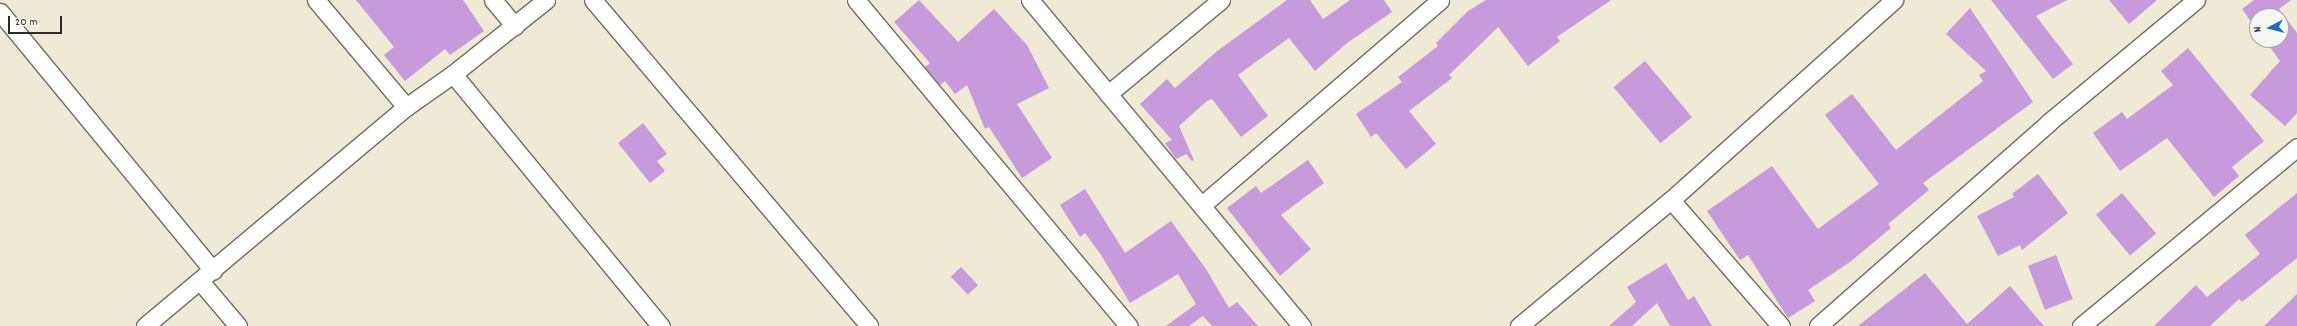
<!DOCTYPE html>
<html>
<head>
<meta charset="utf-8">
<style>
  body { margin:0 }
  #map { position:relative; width:2297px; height:326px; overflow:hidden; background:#eeead5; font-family:Dekko,sans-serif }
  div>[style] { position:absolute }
  .building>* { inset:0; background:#c79adb; transform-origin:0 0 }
  .roads { filter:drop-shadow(1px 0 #6f6e66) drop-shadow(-1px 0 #6f6e66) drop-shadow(0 1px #6f6e66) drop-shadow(0 -1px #6f6e66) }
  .street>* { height:17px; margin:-8.5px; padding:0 8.5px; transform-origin:8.5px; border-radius:8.5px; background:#fff }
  span { translate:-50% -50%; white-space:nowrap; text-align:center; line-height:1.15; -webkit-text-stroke:3px #f6f6f2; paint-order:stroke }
  .north { position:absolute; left:2249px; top:8px; width:40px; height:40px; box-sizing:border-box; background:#f6f6f2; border:1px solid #a5a5a2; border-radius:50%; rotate:263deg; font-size:11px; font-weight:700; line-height:16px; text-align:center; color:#2b2b2b }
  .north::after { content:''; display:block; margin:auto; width:14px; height:18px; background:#1f6fb2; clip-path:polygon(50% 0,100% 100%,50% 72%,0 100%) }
  .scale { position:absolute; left:8px; top:16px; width:54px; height:18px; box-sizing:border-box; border:2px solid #2b2b2b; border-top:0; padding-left:5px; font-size:12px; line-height:14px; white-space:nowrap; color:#2b2b2b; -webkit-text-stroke:3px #f6f6f2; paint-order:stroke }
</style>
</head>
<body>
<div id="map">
  <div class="building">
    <div style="clip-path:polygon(356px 0,463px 0,484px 31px,450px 55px,445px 49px,405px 81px,384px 55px,394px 47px)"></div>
    <div style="clip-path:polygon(919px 0,958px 42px,994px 9px,1027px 45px,1049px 88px,1017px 104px,1052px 158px,1022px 178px,989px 127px,985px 129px,967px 85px,955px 94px,945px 81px,940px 85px,925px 67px,930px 63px,894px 22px)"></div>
    <div style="clip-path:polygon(1287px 0,1310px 0,1323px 19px,1350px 0,1384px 0,1392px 12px,1347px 43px,1315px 71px,1289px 38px,1238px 75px,1268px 116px,1241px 137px,1212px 99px,1207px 101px,1179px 126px,1194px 160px,1192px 161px,1186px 154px,1176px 159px,1165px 143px,1172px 140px,1140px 104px,1167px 79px,1175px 88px,1216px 52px)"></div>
    <div style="clip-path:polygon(1486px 0,1611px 0,1557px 37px,1560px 41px,1528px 66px,1498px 27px,1449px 75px,1452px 78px,1409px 111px,1436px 144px,1406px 169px,1376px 133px,1371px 137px,1356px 114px,1402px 82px,1398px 77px,1438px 46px,1436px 43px,1468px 11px)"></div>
    <div style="clip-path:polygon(1991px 0,2067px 0,2036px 16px,2073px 64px,2053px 79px)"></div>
    <div style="clip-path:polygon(2109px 0,2157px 0,2129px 24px)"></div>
    <div style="clip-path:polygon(2254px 0,2291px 0,2279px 9px,2297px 33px,2297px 113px,2285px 126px,2250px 95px,2280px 61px,2265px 40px,2281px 40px,2281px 16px,2257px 16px,2257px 30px,2242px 9px)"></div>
    <div style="clip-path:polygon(1970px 8px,2033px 102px,1923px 183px,1929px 190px,1888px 224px,1891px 228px,1850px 262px,1808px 290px,1815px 301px,1788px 318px,1748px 255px,1740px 260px,1707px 211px,1772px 166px,1818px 229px,1879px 184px,1825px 115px,1852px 94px,1896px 150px,1983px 81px,1979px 75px,1986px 71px,1946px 34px)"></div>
    <div style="clip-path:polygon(2188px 48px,2264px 141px,2232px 167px,2239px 176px,2214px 197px,2167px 138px,2120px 171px,2093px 133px,2122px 112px,2127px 119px,2173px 85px,2161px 71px)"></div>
    <div style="left:1645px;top:61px;width:73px;height:41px;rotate:50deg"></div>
    <div style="clip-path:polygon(643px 123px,667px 154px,657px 161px,665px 171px,650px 183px,618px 143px)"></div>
    <div style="clip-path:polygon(1308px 160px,1324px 183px,1281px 215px,1311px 249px,1280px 276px,1227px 208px,1256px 186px,1261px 193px)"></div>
    <div style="clip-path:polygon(2038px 174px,2068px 213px,2022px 250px,2020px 245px,1998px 256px,1977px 216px,2014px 197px,2012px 194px)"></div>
    <div style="clip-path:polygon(1085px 189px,1125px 253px,1171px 221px,1206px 269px,1229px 308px,1237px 302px,1258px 326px,1212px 326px,1203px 316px,1189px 326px,1166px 326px,1196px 304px,1178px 274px,1130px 303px,1101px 255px,1085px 233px,1080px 237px,1060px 205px)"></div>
    <div style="left:2122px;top:193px;width:53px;height:34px;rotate:50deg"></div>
    <div style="clip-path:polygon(2297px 193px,2297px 258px,2242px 302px,2239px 299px,2210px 326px,2154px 326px,2196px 285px,2207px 297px,2260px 254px,2245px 235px)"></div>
    <div style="left:2056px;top:255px;width:47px;height:30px;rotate:69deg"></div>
    <div style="clip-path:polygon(1666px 263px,1688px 300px,1694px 296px,1712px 326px,1670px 326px,1657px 303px,1632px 326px,1609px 326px,1636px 302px,1627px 287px)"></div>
    <div style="left:961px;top:267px;width:25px;height:14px;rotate:47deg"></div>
    <div style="clip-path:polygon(1925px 273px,1967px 324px,2010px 286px,2044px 326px,1858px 326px)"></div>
    <div style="clip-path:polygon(2297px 294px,2297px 326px,2264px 326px)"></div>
  </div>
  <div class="roads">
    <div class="street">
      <div style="left:316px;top:0;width:140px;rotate:49.9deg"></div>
      <div style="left:493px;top:0;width:34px;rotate:50deg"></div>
      <div style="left:593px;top:0;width:427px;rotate:49.7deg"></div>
      <div style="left:856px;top:0;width:425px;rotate:50.1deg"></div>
      <div style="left:1030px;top:0;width:425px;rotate:50.2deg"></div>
      <div style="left:0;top:12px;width:335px;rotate:50.5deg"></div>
      <div style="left:453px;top:74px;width:327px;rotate:50.5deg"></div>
      <div style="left:1108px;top:94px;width:147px;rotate:-39.8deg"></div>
      <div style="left:1671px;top:200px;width:167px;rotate:48.9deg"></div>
      <div style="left:1202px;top:205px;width:314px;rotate:-40.7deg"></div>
      <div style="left:200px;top:281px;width:59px;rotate:49.8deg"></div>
      <div style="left:145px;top:326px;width:341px;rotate:-40deg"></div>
      <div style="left:406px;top:107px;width:57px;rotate:-35.1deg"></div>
      <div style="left:453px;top:74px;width:119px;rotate:-38.5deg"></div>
      <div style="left:1519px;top:326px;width:197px;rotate:-39.7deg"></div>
      <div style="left:1671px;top:200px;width:300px;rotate:-41.9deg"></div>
      <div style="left:1818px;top:326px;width:308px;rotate:-41.4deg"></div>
      <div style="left:2049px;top:122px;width:191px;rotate:-39.7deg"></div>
      <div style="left:2081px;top:326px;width:281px;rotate:-39.6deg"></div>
    </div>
  </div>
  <div class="north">N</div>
  <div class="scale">20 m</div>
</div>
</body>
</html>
